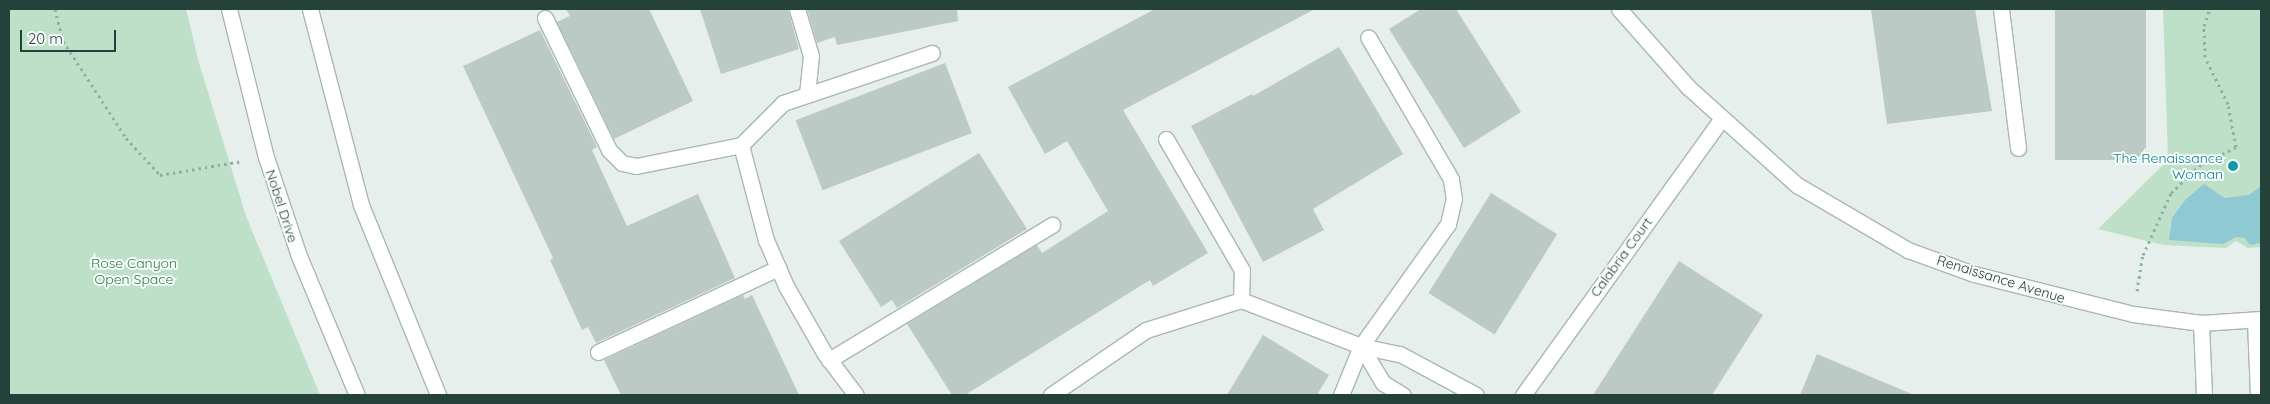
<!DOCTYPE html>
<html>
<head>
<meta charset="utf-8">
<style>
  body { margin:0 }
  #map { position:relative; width:2270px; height:404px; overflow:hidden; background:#e6efeb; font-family:Quicksand,sans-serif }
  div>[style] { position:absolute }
  .green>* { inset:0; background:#bfe0c8 }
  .water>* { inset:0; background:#8ec9d4 }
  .building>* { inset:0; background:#bbcac4; transform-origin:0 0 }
  .path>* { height:3px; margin-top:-1.5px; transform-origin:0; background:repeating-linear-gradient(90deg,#86b3a5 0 2.5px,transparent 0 6.5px) }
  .roads { filter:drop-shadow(1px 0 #a8b8b2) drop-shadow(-1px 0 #a8b8b2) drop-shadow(0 1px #a8b8b2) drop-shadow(0 -1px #a8b8b2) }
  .lane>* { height:15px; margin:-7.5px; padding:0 7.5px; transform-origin:7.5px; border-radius:7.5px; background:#fff }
  .street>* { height:15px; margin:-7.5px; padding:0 7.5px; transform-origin:7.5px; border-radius:7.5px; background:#fff }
  .secondary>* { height:15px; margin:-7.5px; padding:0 7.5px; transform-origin:7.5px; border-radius:7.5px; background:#fff }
  .dots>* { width:14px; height:14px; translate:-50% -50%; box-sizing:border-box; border:2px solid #f7fbf9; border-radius:50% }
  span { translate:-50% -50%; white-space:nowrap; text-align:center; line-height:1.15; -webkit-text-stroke:4px #f7fbf9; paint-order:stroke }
  .culture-label { font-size:14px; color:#0d838f }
  .right { translate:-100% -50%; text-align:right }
  .street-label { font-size:14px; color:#24423a }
  .park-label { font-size:14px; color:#2d7a4b }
  .frame { position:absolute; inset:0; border:10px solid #24423a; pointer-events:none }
  .scale { position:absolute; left:20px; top:30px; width:96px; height:22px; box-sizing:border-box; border:2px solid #24423a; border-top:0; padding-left:6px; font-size:15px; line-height:18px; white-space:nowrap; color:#24423a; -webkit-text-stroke:4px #f7fbf9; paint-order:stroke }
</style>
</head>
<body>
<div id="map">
  <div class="green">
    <div style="clip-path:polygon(9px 9px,186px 9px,199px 63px,246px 216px,320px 395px,9px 395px)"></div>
    <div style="clip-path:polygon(2163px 9px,2261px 9px,2261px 247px,2248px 248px,2236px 241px,2226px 248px,2163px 245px,2098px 229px,2168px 160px)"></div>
  </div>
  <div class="water">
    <div style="clip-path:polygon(2204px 184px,2225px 198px,2249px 195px,2261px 186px,2261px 243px,2250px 245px,2245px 238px,2236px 237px,2223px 244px,2169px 240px,2172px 218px,2186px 199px)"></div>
  </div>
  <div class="building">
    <div style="clip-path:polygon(566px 9px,649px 9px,693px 101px,614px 139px,557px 22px,570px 16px)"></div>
    <div style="clip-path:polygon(700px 9px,788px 9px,799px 49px,721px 74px)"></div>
    <div style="clip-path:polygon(807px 9px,957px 9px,958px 21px,837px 45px,835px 37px,817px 43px)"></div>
    <div style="clip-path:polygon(1155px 9px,1315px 9px,1123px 110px,1208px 253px,1153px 286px,1150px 280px,965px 395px,952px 395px,907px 324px,1037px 245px,1042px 253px,1108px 211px,1067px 141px,1045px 154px,1008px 87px)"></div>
    <div style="clip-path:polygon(1421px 9px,1456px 9px,1521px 112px,1464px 148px,1389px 29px)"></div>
    <div style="clip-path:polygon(1871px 9px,1975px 9px,1992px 111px,1887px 124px)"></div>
    <div style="left:2055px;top:9px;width:91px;height:151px"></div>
    <div style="clip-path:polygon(540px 30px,597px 147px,592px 150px,627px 226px,698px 194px,735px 278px,596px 343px,588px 327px,582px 330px,550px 260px,553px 258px,463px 66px)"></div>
    <div style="clip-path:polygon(1339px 47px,1403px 154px,1313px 209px,1324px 230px,1263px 262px,1191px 126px,1252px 94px,1253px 96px)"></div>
    <div style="left:945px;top:63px;width:75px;height:160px;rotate:69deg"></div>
    <div style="clip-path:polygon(979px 153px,1027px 229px,897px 308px,892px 300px,881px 307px,839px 241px)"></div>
    <div style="left:1491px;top:193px;width:78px;height:118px;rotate:32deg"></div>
    <div style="clip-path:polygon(1679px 261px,1763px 315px,1712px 395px,1593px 395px)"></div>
    <div style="clip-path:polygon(743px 295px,745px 299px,752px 295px,799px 395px,621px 395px,604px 360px)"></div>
    <div style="clip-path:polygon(1263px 335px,1329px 375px,1317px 395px,1227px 395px)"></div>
    <div style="clip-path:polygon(1817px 354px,1914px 395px,1800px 395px)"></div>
  </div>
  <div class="path">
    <div style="left:55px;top:9px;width:33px;rotate:76deg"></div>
    <div style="left:63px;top:41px;width:116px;rotate:57deg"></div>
    <div style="left:126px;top:138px;width:50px;rotate:47.4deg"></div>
    <div style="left:160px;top:175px;width:84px;rotate:-9.6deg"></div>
    <div style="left:2137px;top:291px;width:36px;rotate:-81deg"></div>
    <div style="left:2143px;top:255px;width:68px;rotate:-65.7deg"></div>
    <div style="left:2171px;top:193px;width:39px;rotate:-44deg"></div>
    <div style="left:2199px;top:166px;width:42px;rotate:-27.2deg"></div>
    <div style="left:2236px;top:147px;width:44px;rotate:-100.5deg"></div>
    <div style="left:2228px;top:104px;width:52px;rotate:-116.1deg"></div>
    <div style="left:2205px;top:57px;width:31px;rotate:-92deg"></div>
    <div style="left:2204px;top:26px;width:18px;rotate:-71deg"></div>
  </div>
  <div class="roads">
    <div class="lane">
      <div style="left:797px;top:9px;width:49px;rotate:73.4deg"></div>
      <div style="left:811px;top:56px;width:39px;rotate:96deg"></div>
      <div style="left:545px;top:18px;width:147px;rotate:64.1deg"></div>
      <div style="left:609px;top:150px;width:18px;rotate:45deg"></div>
      <div style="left:622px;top:163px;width:14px;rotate:12deg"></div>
      <div style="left:636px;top:166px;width:107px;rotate:-11.3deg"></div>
      <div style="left:741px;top:145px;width:98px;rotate:75.3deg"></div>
      <div style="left:766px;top:240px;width:50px;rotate:66.5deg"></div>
      <div style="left:786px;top:286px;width:78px;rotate:60.2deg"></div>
      <div style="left:825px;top:354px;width:51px;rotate:52.9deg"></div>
      <div style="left:1166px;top:139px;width:151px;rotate:59.9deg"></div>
      <div style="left:1242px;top:270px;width:30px;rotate:92deg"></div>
      <div style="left:741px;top:145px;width:59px;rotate:-45deg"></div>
      <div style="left:783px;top:103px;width:157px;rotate:-18.6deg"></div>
      <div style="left:1361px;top:346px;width:150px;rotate:-54.5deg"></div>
      <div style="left:1448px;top:224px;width:26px;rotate:-77deg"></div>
      <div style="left:1454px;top:199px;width:20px;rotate:-99deg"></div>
      <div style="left:1451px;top:179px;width:164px;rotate:-120.3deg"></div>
      <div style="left:1361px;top:346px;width:40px;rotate:12deg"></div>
      <div style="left:1400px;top:354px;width:86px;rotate:28.3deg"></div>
      <div style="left:1361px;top:346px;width:43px;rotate:59.3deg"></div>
      <div style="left:1383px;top:383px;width:23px;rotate:31deg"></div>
      <div style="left:598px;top:352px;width:199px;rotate:-25deg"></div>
      <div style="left:829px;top:360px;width:261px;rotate:-31.2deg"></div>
      <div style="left:1051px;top:395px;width:115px;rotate:-34.4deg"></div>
      <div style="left:1146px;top:330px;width:100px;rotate:-17.5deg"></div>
      <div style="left:1241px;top:300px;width:129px;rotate:21deg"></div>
      <div style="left:1361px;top:346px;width:53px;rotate:112.2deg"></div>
    </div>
    <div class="street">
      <div style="left:2001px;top:9px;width:140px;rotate:83deg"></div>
      <div style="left:1523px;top:395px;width:340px;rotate:-54.3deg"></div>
    </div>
    <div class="secondary">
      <div style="left:229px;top:9px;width:153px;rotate:76deg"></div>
      <div style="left:266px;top:157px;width:104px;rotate:71.6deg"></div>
      <div style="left:299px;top:256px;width:151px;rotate:67.4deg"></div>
      <div style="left:310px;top:9px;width:203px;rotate:75.4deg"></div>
      <div style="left:361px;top:205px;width:205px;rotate:67.9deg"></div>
      <div style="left:1619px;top:9px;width:104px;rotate:48.5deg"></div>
      <div style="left:1688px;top:87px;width:147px;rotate:42deg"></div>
      <div style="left:1797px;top:185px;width:129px;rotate:30.4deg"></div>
      <div style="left:1908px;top:250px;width:70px;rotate:20deg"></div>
      <div style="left:1974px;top:274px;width:164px;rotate:14.1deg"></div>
      <div style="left:2133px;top:314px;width:69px;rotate:7.5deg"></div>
      <div style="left:2201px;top:323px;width:60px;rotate:-3.8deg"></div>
      <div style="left:2255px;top:321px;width:74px;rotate:87.7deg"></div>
      <div style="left:2201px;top:323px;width:72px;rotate:87.6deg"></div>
    </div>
  </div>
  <div class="dots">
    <div style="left:2233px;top:166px;background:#0f9aa8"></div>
  </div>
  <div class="culture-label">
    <span class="right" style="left:2223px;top:166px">The Renaissance<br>Woman</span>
  </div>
  <div class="street-label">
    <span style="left:282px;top:206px;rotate:72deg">Nobel Drive</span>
    <span style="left:1621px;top:257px;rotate:-54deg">Calabria Court</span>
    <span style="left:2001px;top:279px;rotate:17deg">Renaissance Avenue</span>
  </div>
  <div class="park-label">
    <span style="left:134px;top:271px">Rose Canyon<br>Open Space</span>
  </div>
  <div class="frame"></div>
  <div class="scale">20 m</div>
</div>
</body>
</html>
